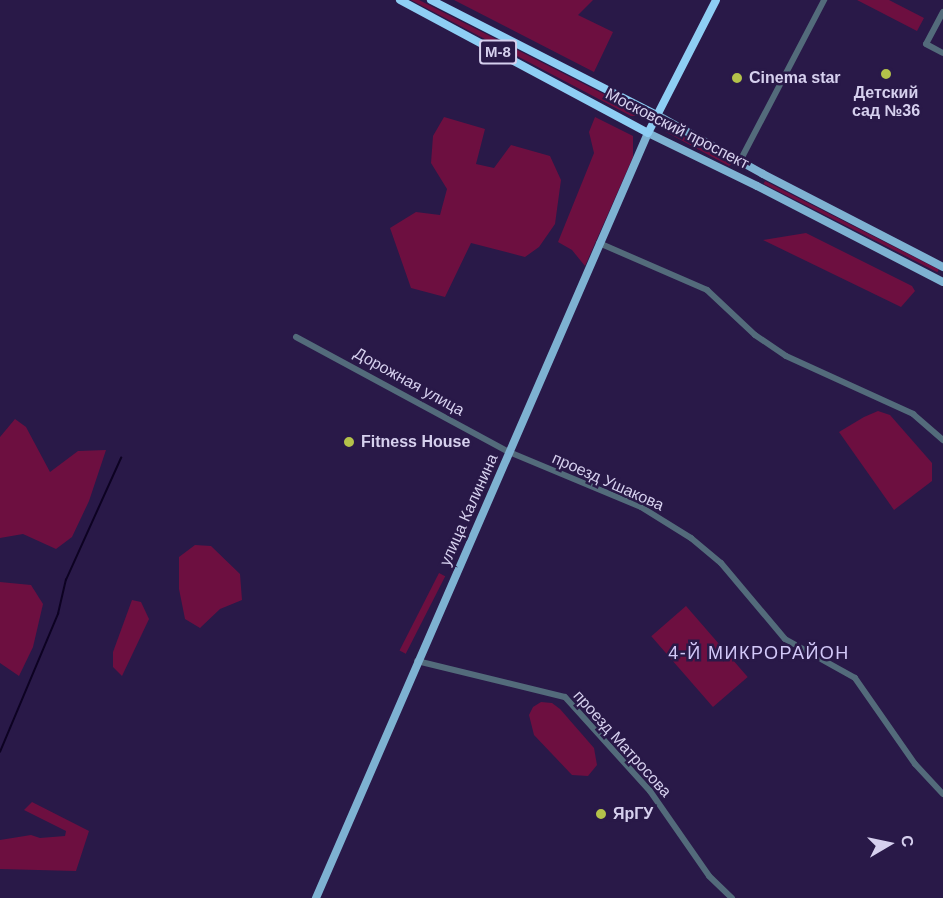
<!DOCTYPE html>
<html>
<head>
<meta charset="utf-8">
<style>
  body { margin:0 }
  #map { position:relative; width:943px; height:898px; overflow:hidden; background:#291948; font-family:Arial,sans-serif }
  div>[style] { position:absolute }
  .green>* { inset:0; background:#6d0f40; transform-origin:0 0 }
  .stream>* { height:1.5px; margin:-0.75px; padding:0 0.75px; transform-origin:0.75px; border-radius:0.75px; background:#0d0222 }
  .minor>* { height:6px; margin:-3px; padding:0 3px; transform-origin:3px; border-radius:3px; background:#536b7b }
  .major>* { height:8px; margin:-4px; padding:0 4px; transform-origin:4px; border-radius:4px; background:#7eb2d2 }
  .highway>* { height:8px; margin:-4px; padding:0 4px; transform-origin:4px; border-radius:4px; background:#8ecef4 }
  .dots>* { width:16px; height:16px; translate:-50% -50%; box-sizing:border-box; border:3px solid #291948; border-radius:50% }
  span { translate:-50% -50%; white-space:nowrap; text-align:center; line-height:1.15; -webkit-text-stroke:5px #291948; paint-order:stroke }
  .shield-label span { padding:2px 4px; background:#291948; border:2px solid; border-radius:4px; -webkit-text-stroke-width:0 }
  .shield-label { font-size:15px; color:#d6d0ee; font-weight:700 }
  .poi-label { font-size:16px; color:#d6d0ee; font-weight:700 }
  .left { translate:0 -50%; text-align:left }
  .street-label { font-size:16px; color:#d6d0ee }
  .neighbourhood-label { font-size:18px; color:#d2c8f8; letter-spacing:1.5px }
  .north { position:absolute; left:859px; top:814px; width:60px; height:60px; -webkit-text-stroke:4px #291948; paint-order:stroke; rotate:81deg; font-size:16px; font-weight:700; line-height:24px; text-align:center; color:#d6d0ee }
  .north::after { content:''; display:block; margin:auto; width:21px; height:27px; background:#d6d0ee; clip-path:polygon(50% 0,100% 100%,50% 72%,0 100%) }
</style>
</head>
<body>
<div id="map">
  <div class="green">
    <div style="clip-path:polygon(411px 0,419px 0,633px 109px,639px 113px,639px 116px,631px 116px)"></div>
    <div style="clip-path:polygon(454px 0,593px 0,578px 15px,613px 32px,594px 72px)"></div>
    <div style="clip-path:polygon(857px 0,889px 0,924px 18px,917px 31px)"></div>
    <div style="clip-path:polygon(444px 117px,485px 129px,476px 164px,494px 168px,511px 145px,550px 156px,561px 180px,555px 224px,539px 247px,525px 257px,471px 243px,445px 297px,411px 288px,390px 228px,416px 212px,440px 215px,447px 189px,431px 163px,433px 136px)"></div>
    <div style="clip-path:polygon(595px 117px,633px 136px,633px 157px,585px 266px,572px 250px,558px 242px,594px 153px,589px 132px)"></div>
    <div style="clip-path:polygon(665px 128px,668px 128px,732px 164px,729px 166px,666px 132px)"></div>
    <div style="left:765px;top:181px;width:195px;height:3px;rotate:27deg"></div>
    <div style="clip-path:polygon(806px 233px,912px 286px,915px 291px,901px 307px,763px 240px)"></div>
    <div style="clip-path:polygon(878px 411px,890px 415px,932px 463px,932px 481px,894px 510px,839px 432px,864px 417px)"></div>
    <div style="clip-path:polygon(15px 419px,26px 427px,50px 472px,78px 451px,106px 450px,89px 501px,72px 537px,56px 549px,23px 534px,0 538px,0 437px)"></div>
    <div style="clip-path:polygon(195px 545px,211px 546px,240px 574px,242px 600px,220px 609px,200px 628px,185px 619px,179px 589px,179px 557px)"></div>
    <div style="left:439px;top:573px;width:7px;height:87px;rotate:27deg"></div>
    <div style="clip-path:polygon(0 582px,31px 585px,43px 604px,33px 647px,19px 676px,0 663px)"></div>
    <div style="clip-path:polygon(132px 600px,141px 602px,149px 619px,122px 676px,113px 667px,113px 652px)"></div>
    <div style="left:686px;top:606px;width:94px;height:46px;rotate:49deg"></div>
    <div style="clip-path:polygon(541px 702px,552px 703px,560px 709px,594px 748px,597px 765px,588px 776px,572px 775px,534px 735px,529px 715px,533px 707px)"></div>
    <div style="clip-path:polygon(32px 802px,89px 831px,76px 871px,0 869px,0 840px,31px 835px,40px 838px,65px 836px,66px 831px,24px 810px)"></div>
  </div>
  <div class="stream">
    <div style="left:0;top:752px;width:150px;rotate:-67.2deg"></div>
    <div style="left:58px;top:614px;width:35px;rotate:-77deg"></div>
    <div style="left:66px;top:580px;width:134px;rotate:-65.7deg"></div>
  </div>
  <div class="minor">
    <div style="left:943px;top:12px;width:36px;rotate:118deg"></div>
    <div style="left:926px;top:44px;width:19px;rotate:28deg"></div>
    <div style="left:740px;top:161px;width:182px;rotate:-62.4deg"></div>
    <div style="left:599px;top:243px;width:118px;rotate:23.5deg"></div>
    <div style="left:707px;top:290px;width:66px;rotate:43.2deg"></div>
    <div style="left:755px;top:335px;width:37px;rotate:34deg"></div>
    <div style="left:786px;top:356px;width:140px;rotate:24.5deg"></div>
    <div style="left:913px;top:414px;width:40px;rotate:41deg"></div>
    <div style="left:296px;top:337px;width:242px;rotate:28.4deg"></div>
    <div style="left:509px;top:452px;width:143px;rotate:22.6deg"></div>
    <div style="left:641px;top:507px;width:59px;rotate:31.8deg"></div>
    <div style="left:691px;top:538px;width:39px;rotate:40deg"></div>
    <div style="left:721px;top:563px;width:99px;rotate:49.9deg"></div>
    <div style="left:785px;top:639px;width:80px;rotate:29.1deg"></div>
    <div style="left:855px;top:678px;width:105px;rotate:55.1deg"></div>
    <div style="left:915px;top:764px;width:41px;rotate:47deg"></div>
    <div style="left:417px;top:661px;width:152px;rotate:13.7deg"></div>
    <div style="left:565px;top:697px;width:127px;rotate:47.9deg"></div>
    <div style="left:650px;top:791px;width:103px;rotate:55.2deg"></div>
    <div style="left:709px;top:876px;width:32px;rotate:44deg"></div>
  </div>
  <div class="major">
    <div style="left:657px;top:115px;width:121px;rotate:29.1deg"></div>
    <div style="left:763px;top:174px;width:203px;rotate:27.3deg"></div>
    <div style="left:316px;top:898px;width:834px;rotate:-66.54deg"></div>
    <div style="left:648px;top:133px;width:121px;rotate:25.9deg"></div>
    <div style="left:757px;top:186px;width:209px;rotate:27.3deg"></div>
  </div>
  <div class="highway">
    <div style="left:400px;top:0;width:281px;rotate:28.2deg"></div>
    <div style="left:648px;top:133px;width:149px;rotate:-62.9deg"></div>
    <div style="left:431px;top:0;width:254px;rotate:27deg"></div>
  </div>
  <div class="dots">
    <div style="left:886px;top:74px;background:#b4c24a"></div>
    <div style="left:737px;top:78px;background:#b4c24a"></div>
    <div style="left:349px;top:442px;background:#b4c24a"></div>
    <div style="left:601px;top:814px;background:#b4c24a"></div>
  </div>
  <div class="shield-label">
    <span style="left:498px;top:52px">М-8</span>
  </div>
  <div class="poi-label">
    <span class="left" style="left:749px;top:78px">Cinema star</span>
    <span style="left:886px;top:102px">Детский<br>сад №36</span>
    <span class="left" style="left:361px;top:442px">Fitness House</span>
    <span class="left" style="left:613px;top:814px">ЯрГУ</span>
  </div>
  <div class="street-label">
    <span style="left:677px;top:129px;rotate:27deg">Московский проспект</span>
    <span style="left:409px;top:382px;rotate:29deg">Дорожная улица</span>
    <span style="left:608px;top:482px;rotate:24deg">проезд Ушакова</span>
    <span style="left:469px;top:510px;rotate:-66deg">улица Калинина</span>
    <span style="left:622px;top:744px;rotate:48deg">проезд Матросова</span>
  </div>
  <div class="neighbourhood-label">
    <span style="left:759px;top:653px">4-Й МИКРОРАЙОН</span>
  </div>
  <div class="north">С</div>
</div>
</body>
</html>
